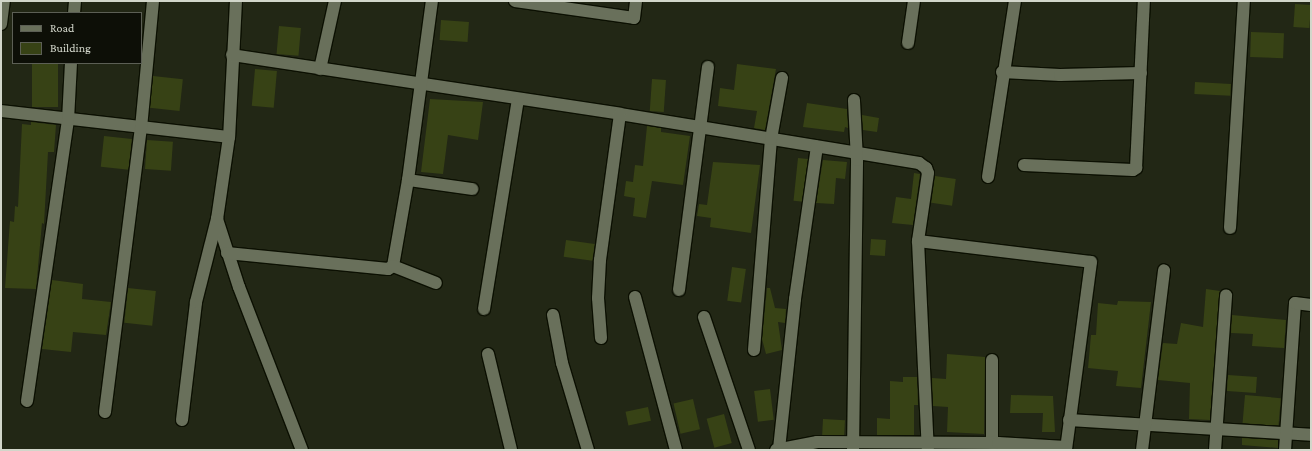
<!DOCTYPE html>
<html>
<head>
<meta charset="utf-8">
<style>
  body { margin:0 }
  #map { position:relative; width:1312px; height:451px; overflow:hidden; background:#222715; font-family:"Crimson Pro",serif }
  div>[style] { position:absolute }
  .building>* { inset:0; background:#374215; transform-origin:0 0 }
  .roads { filter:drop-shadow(1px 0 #0c1002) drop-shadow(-1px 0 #0c1002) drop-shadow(0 1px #0c1002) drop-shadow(0 -1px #0c1002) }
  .minor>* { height:12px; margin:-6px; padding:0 6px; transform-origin:6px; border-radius:6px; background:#69705b }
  span { translate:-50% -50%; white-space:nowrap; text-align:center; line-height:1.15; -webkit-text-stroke:3px #0d0f07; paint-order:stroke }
  .frame { position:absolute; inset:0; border:2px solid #d2d6ca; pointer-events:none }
  .legend { position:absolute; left:12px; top:12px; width:130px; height:52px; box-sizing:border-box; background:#0d0f07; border:1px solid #5c5f55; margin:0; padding:5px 7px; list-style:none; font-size:12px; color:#d2d6ca }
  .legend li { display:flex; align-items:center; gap:8px; height:20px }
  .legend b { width:20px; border:1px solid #5c5f55 }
</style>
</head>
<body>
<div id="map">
  <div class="building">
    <div style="left:1295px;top:4px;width:16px;height:23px;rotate:4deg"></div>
    <div style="left:441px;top:20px;width:28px;height:20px;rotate:4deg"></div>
    <div style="left:279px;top:26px;width:22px;height:28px;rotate:5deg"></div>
    <div style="left:1251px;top:32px;width:33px;height:25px;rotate:2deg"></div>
    <div style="left:32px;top:63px;width:26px;height:44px"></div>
    <div style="clip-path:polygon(737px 64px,776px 69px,765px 130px,754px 128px,757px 111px,718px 106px,720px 88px,734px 90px)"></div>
    <div style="left:255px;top:69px;width:22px;height:37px;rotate:5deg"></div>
    <div style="left:153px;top:76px;width:30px;height:32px;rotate:6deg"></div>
    <div style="left:652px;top:79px;width:14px;height:32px;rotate:4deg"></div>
    <div style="left:1195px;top:82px;width:36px;height:12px;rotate:3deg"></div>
    <div style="clip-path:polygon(430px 99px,483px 102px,478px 140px,448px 135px,443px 174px,421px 172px)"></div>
    <div style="clip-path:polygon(807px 103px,847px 109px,848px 128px,845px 127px,844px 132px,803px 127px)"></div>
    <div style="clip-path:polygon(862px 115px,879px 118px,877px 132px,863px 130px)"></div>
    <div style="clip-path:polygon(31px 122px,56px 125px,54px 152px,48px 152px,44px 224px,42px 223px,36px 289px,5px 288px,10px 221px,14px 222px,15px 206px,18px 207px,22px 124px,31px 125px)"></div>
    <div style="clip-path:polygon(647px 126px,661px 128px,661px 132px,690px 136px,683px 185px,652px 181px,646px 218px,633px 216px,635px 198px,624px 196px,626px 181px,633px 182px,635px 165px,643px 166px)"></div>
    <div style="left:104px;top:136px;width:28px;height:31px;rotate:6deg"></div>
    <div style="left:147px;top:140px;width:26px;height:29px;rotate:4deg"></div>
    <div style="left:798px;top:158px;width:10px;height:43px;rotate:6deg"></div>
    <div style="clip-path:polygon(823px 160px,847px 162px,845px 179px,836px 178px,834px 204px,816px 203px)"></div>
    <div style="clip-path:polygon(713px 162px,760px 165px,751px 233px,710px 227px,711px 218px,697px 216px,699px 204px,707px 205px)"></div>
    <div style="clip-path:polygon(914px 173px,920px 174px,913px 225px,892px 223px,896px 197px,911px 199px)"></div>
    <div style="left:935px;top:176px;width:21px;height:27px;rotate:8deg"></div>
    <div style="left:871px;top:239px;width:15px;height:16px;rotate:4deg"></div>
    <div style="left:566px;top:240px;width:29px;height:17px;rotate:8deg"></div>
    <div style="left:732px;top:267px;width:14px;height:34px;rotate:8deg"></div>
    <div style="clip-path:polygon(52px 280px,83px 284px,82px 299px,111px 302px,106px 335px,73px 332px,71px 352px,42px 349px)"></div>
    <div style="left:128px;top:288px;width:28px;height:35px;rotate:6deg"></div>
    <div style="clip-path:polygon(767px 288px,770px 288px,775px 308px,786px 309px,785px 323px,778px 322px,782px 350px,766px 354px,762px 339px)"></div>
    <div style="clip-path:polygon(1206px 289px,1220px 291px,1210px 420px,1189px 419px,1190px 383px,1158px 380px,1163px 343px,1177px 344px,1181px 323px,1203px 327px)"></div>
    <div style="clip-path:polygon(1118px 301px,1151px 302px,1141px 388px,1116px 386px,1118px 371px,1088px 368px,1091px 335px,1096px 335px,1098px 303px,1117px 305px)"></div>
    <div style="clip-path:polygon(1232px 315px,1286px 320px,1284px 348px,1252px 346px,1253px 334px,1231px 333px)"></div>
    <div style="clip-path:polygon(947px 354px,985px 357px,984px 434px,947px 432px,948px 407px,933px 406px,932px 378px,946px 379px)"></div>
    <div style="left:1228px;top:375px;width:29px;height:16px;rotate:4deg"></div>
    <div style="clip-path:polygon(903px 377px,917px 377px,918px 405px,914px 405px,914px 435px,877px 435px,877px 418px,890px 419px,890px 381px,903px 382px)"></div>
    <div style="left:770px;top:389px;width:31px;height:16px;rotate:83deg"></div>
    <div style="clip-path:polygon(1011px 395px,1053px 396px,1055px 432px,1042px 432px,1043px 413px,1010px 413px)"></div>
    <div style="left:1245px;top:395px;width:36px;height:28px;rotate:5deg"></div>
    <div style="left:693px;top:399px;width:31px;height:20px;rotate:77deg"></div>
    <div style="left:648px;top:407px;width:14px;height:23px;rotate:78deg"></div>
    <div style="left:724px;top:414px;width:30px;height:18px;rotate:75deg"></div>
    <div style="left:823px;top:419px;width:22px;height:16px;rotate:3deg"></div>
    <div style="clip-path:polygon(1242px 438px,1278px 440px,1278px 448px,1242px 445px)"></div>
  </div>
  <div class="roads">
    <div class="minor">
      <div style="left:236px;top:1px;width:136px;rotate:92.9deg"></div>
      <div style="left:229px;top:137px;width:83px;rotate:98.3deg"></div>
      <div style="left:217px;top:219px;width:71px;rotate:72.1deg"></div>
      <div style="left:239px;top:287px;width:175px;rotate:68.9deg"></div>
      <div style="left:515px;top:1px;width:120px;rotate:8.1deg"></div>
      <div style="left:634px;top:18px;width:17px;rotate:-83deg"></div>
      <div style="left:74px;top:13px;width:12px;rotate:-85deg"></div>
      <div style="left:1px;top:24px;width:23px;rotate:-83deg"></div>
      <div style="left:908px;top:43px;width:42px;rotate:-81.9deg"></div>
      <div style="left:232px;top:55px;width:392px;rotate:8.6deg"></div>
      <div style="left:620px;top:114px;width:303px;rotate:9.3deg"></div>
      <div style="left:919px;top:163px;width:9px;rotate:36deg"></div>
      <div style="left:926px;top:168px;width:5px;rotate:68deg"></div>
      <div style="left:928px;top:173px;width:69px;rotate:98.4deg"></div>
      <div style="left:918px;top:241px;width:209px;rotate:87.3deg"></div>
      <div style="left:320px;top:69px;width:70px;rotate:-77.6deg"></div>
      <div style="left:1002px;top:72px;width:58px;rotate:3deg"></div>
      <div style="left:1060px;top:75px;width:81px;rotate:-1.4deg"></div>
      <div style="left:1px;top:111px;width:229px;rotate:6.5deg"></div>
      <div style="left:1024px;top:165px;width:109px;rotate:2.6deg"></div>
      <div style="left:1133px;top:170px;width:4px;rotate:-34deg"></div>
      <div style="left:1136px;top:168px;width:167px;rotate:-87.3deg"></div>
      <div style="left:988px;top:177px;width:178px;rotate:-81.3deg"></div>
      <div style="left:408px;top:180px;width:65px;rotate:8deg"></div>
      <div style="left:1230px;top:228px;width:227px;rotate:-86.5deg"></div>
      <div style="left:918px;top:241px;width:174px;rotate:6.9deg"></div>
      <div style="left:1091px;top:262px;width:190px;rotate:97.6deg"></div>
      <div style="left:227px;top:253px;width:162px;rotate:5.7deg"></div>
      <div style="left:388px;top:269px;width:6px;rotate:-31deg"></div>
      <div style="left:393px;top:266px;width:87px;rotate:-80.1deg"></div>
      <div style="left:408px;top:180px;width:181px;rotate:-82.4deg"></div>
      <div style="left:393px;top:266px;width:46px;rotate:21.6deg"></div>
      <div style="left:679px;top:290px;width:225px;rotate:-82.6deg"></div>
      <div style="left:635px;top:297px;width:158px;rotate:75deg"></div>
      <div style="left:484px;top:309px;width:212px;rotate:-80.8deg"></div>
      <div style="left:553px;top:315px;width:49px;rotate:79.4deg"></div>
      <div style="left:562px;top:363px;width:91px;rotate:73.4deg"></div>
      <div style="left:704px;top:317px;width:140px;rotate:71.3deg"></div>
      <div style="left:601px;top:338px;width:40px;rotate:-94.3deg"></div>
      <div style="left:598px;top:298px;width:38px;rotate:-87deg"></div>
      <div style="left:600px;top:260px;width:147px;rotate:-82.2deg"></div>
      <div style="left:754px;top:350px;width:212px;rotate:-85.4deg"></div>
      <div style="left:771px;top:139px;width:62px;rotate:-79.8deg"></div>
      <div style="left:488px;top:354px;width:99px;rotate:76.5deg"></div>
      <div style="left:992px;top:360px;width:83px;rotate:90deg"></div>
      <div style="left:27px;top:401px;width:284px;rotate:-81.7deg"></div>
      <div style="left:68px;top:120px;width:57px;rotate:-87deg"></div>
      <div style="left:105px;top:412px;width:286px;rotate:-82.8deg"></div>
      <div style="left:141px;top:128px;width:128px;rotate:-84.6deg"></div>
      <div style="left:182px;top:420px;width:119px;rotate:-83.2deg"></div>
      <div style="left:196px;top:302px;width:86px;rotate:-75.8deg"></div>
      <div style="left:1069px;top:420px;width:242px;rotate:3.5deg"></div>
      <div style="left:779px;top:449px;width:151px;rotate:-83.9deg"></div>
      <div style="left:795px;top:299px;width:154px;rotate:-81.8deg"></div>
      <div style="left:776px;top:450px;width:42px;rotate:-11deg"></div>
      <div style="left:817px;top:442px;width:181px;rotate:0.3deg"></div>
      <div style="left:998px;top:443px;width:68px;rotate:3.4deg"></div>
      <div style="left:853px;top:450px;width:290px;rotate:-89.2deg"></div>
      <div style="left:857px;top:160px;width:60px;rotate:-92.9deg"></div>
      <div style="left:1142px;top:450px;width:181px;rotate:-83deg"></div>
      <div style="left:1215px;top:450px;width:155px;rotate:-85.9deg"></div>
      <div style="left:1285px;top:450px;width:147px;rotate:-86.1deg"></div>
      <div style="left:1295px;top:303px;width:16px;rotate:7deg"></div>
    </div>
  </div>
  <div class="frame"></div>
  <ul class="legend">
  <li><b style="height:5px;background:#69705b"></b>Road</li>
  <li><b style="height:11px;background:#374215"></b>Building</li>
  </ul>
</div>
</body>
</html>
